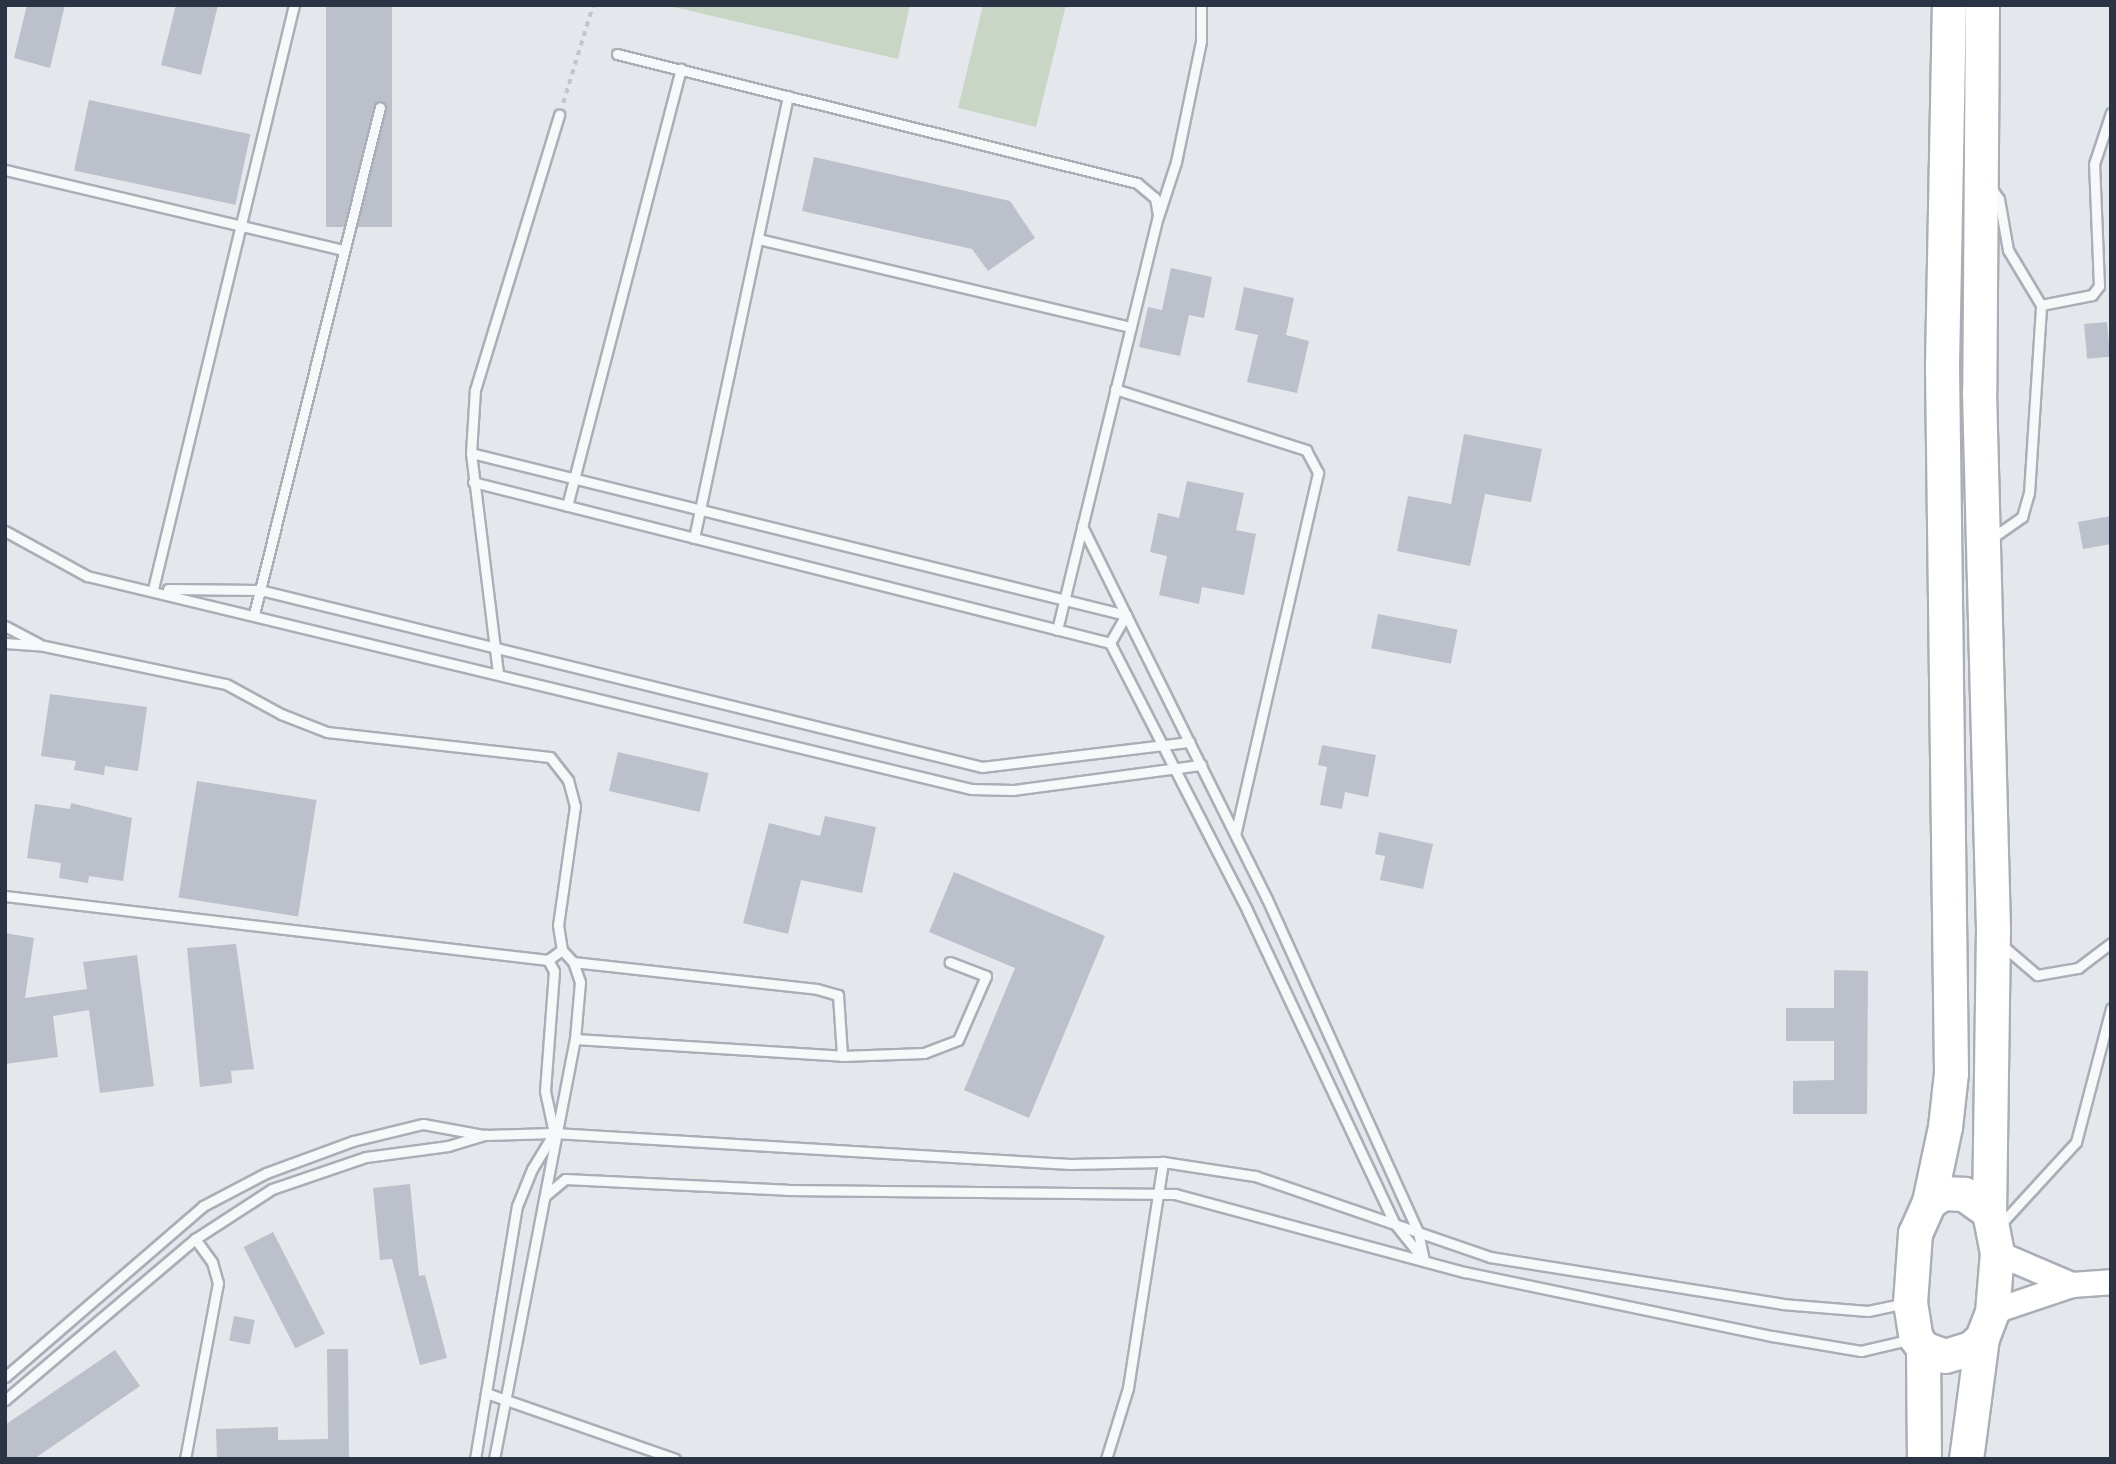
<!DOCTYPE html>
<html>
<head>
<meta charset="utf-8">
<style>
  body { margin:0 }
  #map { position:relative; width:2116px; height:1464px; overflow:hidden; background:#e4e7ec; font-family:Montserrat,sans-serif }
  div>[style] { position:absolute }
  .green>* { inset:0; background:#c9d6c5 }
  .building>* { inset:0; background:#bbc0ca; transform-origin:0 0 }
  .path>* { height:3.5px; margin-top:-1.75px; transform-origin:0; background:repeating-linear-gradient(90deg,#c2c5cb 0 5px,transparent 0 10px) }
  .roads { filter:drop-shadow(2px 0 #a9aeb7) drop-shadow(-2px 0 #a9aeb7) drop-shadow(0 2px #a9aeb7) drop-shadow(0 -2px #a9aeb7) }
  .lane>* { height:9px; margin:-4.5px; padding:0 4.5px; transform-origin:4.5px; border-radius:4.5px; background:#f7f8fa }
  .secondary>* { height:24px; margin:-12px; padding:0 12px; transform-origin:12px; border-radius:12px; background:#fff }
  .highway>* { height:33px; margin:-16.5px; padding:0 16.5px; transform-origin:16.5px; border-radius:16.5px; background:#fff }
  span { translate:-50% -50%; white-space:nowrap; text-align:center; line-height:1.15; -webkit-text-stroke:5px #f4f6f9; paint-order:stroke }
  .frame { position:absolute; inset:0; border:7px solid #2b3445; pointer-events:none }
</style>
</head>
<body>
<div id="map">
  <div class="green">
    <div style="clip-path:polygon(665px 5px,910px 5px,898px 59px)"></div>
    <div style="clip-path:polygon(983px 5px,1066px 5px,1036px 127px,958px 108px)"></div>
  </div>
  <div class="building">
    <div style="clip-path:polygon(27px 5px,65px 5px,50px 68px,14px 58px)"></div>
    <div style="clip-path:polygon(176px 5px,218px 5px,201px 75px,161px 65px)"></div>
    <div style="left:326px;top:5px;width:66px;height:222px"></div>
    <div style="left:89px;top:100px;width:165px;height:72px;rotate:12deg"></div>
    <div style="clip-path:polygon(814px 157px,1010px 201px,1035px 238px,988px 271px,972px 249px,802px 211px)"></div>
    <div style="clip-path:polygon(1171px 268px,1212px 277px,1204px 318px,1189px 315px,1180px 356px,1139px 347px,1148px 307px,1162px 310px)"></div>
    <div style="clip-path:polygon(1244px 287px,1294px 298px,1286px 335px,1309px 341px,1297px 393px,1247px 382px,1258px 335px,1235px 330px)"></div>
    <div style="left:2107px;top:322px;width:35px;height:23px;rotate:85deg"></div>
    <div style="clip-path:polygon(1464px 434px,1542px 449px,1531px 502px,1485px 494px,1470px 566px,1397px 551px,1408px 496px,1451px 504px)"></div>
    <div style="clip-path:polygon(1187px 481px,1244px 493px,1236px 530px,1256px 534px,1244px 595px,1202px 587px,1199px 604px,1159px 595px,1167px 556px,1150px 552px,1158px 513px,1179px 518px)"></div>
    <div style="clip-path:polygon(2111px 516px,2111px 544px,2083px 549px,2078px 522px)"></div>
    <div style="left:1378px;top:614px;width:81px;height:35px;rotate:11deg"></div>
    <div style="clip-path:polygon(50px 694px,147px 707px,138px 771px,105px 766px,104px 775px,74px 770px,76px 761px,41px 756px)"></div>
    <div style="clip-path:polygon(1322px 745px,1376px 755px,1368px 797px,1345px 792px,1342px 809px,1320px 805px,1327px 767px,1318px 765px)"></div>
    <div style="left:618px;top:752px;width:93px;height:40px;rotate:13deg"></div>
    <div style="left:197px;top:781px;width:121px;height:118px;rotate:9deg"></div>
    <div style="clip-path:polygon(71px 803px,132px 818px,123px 881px,89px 876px,88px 883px,59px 878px,61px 863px,27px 858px,35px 804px,70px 809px)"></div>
    <div style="clip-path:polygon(825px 816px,876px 827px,862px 893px,801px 880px,788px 934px,743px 923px,769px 823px,820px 836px)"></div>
    <div style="clip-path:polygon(1379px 832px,1433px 844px,1423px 889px,1380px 880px,1385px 856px,1375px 854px)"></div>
    <div style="clip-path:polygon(954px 872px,1105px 936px,1029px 1118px,964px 1090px,1015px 968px,929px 932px)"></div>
    <div style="clip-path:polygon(5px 933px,34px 938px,25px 998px,87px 989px,83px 962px,137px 955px,154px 1086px,100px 1093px,89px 1010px,53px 1016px,58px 1057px,5px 1064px)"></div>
    <div style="clip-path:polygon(236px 944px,254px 1069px,231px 1071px,232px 1083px,200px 1087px,187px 948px)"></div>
    <div style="clip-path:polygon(1834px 970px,1868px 971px,1867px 1114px,1793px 1114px,1793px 1081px,1834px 1080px,1834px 1041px,1786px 1041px,1786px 1008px,1834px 1008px)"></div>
    <div style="clip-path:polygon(410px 1184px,419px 1276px,425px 1275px,447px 1358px,420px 1365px,392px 1259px,380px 1260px,373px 1188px)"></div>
    <div style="left:273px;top:1232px;width:114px;height:33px;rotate:63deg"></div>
    <div style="left:234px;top:1316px;width:21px;height:25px;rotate:11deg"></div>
    <div style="clip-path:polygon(327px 1349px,348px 1349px,349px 1459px,217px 1459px,216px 1429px,278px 1427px,278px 1440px,328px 1439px)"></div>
    <div style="clip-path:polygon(115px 1350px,140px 1386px,34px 1459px,5px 1459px,5px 1425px)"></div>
  </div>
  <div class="path">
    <div style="left:563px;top:103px;width:102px;rotate:-73deg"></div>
  </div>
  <div class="roads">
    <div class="lane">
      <div style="left:617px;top:54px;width:536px;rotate:13.93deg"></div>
      <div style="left:1137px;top:183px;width:23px;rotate:40deg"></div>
      <div style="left:1155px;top:198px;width:17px;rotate:80deg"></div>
      <div style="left:5px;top:170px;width:348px;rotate:13.3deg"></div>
      <div style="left:758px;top:239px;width:383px;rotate:13.3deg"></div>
      <div style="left:2041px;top:305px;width:52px;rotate:-11.1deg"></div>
      <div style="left:2092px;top:295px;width:11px;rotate:-52deg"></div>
      <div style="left:2099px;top:286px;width:122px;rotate:-92.3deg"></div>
      <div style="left:2094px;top:164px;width:54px;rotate:-71.6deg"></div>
      <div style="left:1115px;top:389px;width:201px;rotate:17.7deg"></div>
      <div style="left:1306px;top:450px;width:26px;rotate:62deg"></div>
      <div style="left:1318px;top:473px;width:370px;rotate:102.9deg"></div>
      <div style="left:471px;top:453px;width:675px;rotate:13.89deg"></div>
      <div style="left:1126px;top:615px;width:317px;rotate:63.6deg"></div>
      <div style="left:1267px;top:899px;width:366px;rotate:65.6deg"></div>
      <div style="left:1418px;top:1232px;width:30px;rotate:78deg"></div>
      <div style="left:473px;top:482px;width:657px;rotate:14.18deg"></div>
      <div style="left:1110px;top:643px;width:300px;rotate:62.8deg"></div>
      <div style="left:1247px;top:910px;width:347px;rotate:64.8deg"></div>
      <div style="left:1395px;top:1224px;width:45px;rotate:51.3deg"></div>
      <div style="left:567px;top:506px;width:452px;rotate:-75.4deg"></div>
      <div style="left:1082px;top:526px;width:99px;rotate:63.7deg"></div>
      <div style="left:1126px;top:615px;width:32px;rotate:120deg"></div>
      <div style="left:5px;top:531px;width:94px;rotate:28.8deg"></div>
      <div style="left:87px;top:576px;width:909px;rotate:13.55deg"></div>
      <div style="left:971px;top:789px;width:42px;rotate:1.4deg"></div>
      <div style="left:1013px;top:790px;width:190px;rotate:-7.6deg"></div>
      <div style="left:694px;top:538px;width:452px;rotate:-78deg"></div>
      <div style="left:1992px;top:538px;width:37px;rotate:-35deg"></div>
      <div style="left:2022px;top:517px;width:25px;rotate:-74deg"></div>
      <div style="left:2029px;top:493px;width:188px;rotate:-86.3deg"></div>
      <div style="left:2041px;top:305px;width:64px;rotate:-121deg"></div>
      <div style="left:2008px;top:250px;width:52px;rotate:-100deg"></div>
      <div style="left:1999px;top:199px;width:12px;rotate:-125deg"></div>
      <div style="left:153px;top:589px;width:601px;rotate:-76.43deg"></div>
      <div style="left:168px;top:589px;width:92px;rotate:0.6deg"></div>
      <div style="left:260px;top:590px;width:743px;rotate:13.77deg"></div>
      <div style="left:982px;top:767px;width:209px;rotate:-6.9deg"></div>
      <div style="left:254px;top:614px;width:522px;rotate:-76.04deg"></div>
      <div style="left:5px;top:626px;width:38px;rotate:28deg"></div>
      <div style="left:1057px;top:630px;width:425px;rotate:-76.3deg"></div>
      <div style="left:1158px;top:217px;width:58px;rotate:-71.9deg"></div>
      <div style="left:1176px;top:162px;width:124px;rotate:-78.3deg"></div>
      <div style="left:1201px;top:41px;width:36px;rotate:-90deg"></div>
      <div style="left:5px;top:643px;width:39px;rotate:4deg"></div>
      <div style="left:44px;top:646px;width:186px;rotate:11.8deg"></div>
      <div style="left:226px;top:684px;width:63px;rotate:28.6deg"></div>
      <div style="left:281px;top:714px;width:49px;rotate:21.4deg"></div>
      <div style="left:327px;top:732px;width:224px;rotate:6.4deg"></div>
      <div style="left:550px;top:757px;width:29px;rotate:52deg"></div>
      <div style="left:568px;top:780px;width:27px;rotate:75deg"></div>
      <div style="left:575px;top:806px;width:120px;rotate:98.1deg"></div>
      <div style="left:558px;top:925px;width:25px;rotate:81deg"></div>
      <div style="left:562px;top:950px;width:16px;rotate:47deg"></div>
      <div style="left:573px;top:962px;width:245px;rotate:6.3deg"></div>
      <div style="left:817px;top:989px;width:22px;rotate:16deg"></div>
      <div style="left:838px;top:995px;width:61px;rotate:86.2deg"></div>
      <div style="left:498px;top:673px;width:222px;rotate:-97deg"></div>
      <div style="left:471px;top:453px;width:63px;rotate:-86.4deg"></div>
      <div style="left:475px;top:390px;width:288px;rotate:-73deg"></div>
      <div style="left:5px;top:896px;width:547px;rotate:6.72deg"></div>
      <div style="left:548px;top:960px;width:17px;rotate:-36deg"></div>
      <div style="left:2003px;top:946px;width:45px;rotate:40.5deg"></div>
      <div style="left:2037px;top:975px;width:42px;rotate:-9.7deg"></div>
      <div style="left:2078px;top:968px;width:41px;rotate:-37.1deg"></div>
      <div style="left:575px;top:1039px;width:268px;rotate:3.6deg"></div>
      <div style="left:842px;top:1056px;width:82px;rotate:-2.1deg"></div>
      <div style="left:924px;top:1053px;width:36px;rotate:-21deg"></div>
      <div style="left:958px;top:1040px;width:70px;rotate:-66.4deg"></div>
      <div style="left:986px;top:976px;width:39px;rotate:-159deg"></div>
      <div style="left:546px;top:1195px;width:25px;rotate:-40deg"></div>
      <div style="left:565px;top:1179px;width:222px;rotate:2.8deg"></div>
      <div style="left:787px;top:1190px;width:388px;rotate:0.6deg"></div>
      <div style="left:1175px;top:1194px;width:300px;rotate:15.1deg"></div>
      <div style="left:1465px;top:1272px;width:314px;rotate:11.8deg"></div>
      <div style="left:1772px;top:1336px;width:90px;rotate:9.6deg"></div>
      <div style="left:1861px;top:1351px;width:52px;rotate:-13.2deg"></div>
      <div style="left:1999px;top:1226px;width:114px;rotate:-47.5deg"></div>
      <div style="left:2076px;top:1142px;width:138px;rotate:-75.3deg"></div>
      <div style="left:5px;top:1377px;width:262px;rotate:-40.8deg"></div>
      <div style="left:203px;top:1206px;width:71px;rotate:-27.6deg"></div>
      <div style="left:266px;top:1173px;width:93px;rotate:-20.2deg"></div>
      <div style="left:353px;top:1141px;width:72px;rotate:-13.7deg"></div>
      <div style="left:423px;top:1124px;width:61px;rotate:10.4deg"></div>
      <div style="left:486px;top:1393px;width:200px;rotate:19.2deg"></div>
      <div style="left:5px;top:1400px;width:249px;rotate:-40.3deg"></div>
      <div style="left:195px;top:1239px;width:92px;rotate:-33deg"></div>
      <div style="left:272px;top:1189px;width:99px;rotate:-18.8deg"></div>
      <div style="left:366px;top:1157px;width:83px;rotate:-7.6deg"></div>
      <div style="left:448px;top:1146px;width:39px;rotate:-17deg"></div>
      <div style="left:485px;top:1135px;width:69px;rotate:-1.7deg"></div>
      <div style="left:554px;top:1133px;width:517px;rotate:3.44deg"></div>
      <div style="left:1070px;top:1164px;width:93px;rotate:-1.2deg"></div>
      <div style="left:1163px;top:1162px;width:93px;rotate:8.7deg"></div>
      <div style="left:1255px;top:1176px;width:249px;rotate:19deg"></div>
      <div style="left:1490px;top:1257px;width:296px;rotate:9.1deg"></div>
      <div style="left:1782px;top:1304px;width:86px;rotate:4.7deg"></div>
      <div style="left:1868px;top:1311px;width:38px;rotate:-12deg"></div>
      <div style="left:185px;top:1459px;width:179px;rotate:-79.4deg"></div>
      <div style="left:218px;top:1283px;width:22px;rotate:-106deg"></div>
      <div style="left:212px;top:1262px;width:29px;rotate:-126deg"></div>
      <div style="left:475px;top:1459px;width:256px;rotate:-80.6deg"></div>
      <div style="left:517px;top:1206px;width:40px;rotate:-68deg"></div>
      <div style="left:532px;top:1169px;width:42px;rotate:-58.6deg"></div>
      <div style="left:554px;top:1133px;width:43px;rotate:-102.1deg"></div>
      <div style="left:545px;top:1091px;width:120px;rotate:-85.7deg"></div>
      <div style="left:554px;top:971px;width:13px;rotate:-119deg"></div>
      <div style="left:494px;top:1459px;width:428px;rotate:-79.1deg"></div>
      <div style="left:575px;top:1039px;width:57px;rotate:-85deg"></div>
      <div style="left:580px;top:982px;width:21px;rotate:-109deg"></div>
      <div style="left:1106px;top:1459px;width:74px;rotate:-72.8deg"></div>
      <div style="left:1128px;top:1388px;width:229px;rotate:-81.2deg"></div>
    </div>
    <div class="secondary">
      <div style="left:1997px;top:1253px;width:82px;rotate:23.1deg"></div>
      <div style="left:1992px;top:1312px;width:84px;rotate:-18.6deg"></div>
      <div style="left:2072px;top:1285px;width:39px;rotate:-4deg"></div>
    </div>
    <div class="highway">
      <div style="left:1982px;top:5px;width:386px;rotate:90.4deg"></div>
      <div style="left:1979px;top:391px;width:538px;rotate:88.51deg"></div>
      <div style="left:1993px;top:929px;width:283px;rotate:90.8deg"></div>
      <div style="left:1929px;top:1202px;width:77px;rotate:-78deg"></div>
      <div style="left:1945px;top:1127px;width:54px;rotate:-83.7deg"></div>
      <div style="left:1951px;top:1073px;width:708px;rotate:-90.73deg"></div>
      <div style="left:1942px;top:365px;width:360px;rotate:-88.9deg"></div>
      <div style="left:1923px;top:1348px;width:111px;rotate:89.5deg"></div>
      <div style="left:1966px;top:1459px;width:122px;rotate:-82.5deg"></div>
      <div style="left:1982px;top:1338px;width:28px;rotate:-69deg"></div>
      <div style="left:1992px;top:1312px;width:59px;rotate:-85.2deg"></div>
      <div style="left:1997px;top:1253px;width:42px;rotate:-101deg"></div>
      <div style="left:1989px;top:1212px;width:31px;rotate:-144deg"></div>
      <div style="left:1964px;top:1194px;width:21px;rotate:-177deg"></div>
      <div style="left:1943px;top:1193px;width:17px;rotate:147deg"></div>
      <div style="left:1929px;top:1202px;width:34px;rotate:114deg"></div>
      <div style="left:1915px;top:1233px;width:69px;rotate:94.1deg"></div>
      <div style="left:1910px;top:1302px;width:36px;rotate:81deg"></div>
      <div style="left:1916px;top:1338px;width:12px;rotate:55deg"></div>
      <div style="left:1923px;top:1348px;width:23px;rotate:20deg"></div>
      <div style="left:1945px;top:1356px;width:27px;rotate:-17deg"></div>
      <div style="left:1971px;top:1348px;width:15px;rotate:-42deg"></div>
    </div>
  </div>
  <div class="frame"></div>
</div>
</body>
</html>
